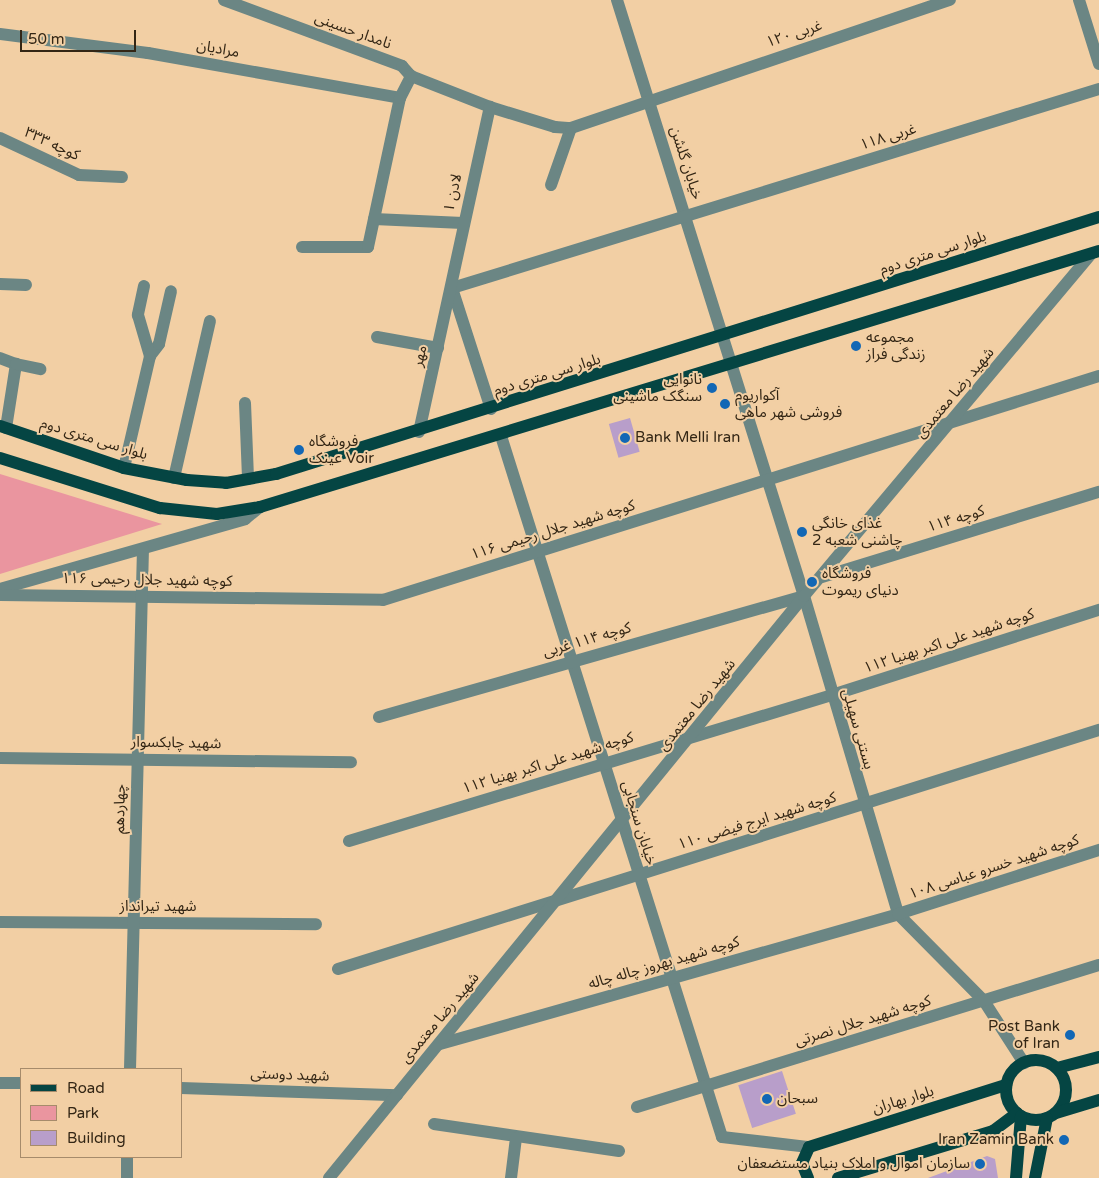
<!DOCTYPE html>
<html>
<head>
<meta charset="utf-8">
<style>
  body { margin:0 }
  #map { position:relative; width:1099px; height:1178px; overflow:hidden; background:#f2cfa4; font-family:"Varela Round","Noto Sans Arabic",sans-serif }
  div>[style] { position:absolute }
  .green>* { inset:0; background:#ea959f }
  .building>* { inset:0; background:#b89eca; transform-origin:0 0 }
  .minor>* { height:12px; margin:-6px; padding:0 6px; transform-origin:6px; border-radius:6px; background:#6b8684 }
  .major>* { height:12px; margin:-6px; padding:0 6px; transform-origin:6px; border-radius:6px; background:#054543 }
  .major>.ring { margin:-6px; padding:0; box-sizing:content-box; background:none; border:12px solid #054543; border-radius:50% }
  .dots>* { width:14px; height:14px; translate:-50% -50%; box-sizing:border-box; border:2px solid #f2cfa4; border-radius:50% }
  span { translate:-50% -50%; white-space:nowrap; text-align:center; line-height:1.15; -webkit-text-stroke:4px #f2cfa4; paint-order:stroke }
  .street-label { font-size:15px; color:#332615 }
  .poi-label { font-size:15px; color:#332615 }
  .left { translate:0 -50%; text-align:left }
  .right { translate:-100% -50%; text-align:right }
  .legend { position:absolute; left:20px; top:1068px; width:162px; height:90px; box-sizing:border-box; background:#f2cfa4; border:1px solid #a68b6b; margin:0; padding:6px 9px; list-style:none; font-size:15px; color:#332615 }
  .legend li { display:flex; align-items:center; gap:10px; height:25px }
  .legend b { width:25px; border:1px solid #a68b6b }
  .scale { position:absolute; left:20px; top:30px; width:116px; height:22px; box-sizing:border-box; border:2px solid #332615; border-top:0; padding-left:6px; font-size:15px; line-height:18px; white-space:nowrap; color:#332615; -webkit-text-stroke:4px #f2cfa4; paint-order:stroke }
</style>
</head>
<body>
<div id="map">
  <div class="green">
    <div style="clip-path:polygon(0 474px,162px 524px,0 574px)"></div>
  </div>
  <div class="building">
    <div style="left:630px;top:418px;width:35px;height:22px;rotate:74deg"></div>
    <div style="left:782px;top:1071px;width:45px;height:46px;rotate:72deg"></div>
    <div style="clip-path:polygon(987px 1156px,995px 1159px,998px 1178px,928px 1178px)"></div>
  </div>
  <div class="minor">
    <div style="left:224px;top:0;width:190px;rotate:20.3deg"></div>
    <div style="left:402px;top:66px;width:13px;rotate:48deg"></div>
    <div style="left:617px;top:0;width:625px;rotate:72.58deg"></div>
    <div style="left:804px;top:596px;width:332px;rotate:73.5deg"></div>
    <div style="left:898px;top:914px;width:122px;rotate:45.3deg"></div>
    <div style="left:984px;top:1001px;width:74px;rotate:57.2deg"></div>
    <div style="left:1079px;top:0;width:67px;rotate:72.6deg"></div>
    <div style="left:0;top:34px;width:149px;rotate:7.3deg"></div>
    <div style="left:148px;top:53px;width:256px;rotate:10.1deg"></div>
    <div style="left:0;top:138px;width:87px;rotate:25.1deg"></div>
    <div style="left:79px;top:175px;width:43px;rotate:2.7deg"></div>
    <div style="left:551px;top:185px;width:60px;rotate:-70.7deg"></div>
    <div style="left:374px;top:219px;width:89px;rotate:2.6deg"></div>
    <div style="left:302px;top:247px;width:66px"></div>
    <div style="left:368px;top:247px;width:152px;rotate:-77.9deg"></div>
    <div style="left:400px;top:98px;width:25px;rotate:-63deg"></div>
    <div style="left:411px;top:76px;width:85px;rotate:21.4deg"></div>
    <div style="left:490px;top:107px;width:68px;rotate:17.1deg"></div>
    <div style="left:555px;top:127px;width:16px;rotate:4deg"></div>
    <div style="left:571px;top:128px;width:400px;rotate:-18.7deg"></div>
    <div style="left:0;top:284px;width:26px;rotate:2deg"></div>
    <div style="left:144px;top:286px;width:30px;rotate:102deg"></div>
    <div style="left:138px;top:315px;width:43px;rotate:73.7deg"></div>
    <div style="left:377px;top:337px;width:62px;rotate:10.2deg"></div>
    <div style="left:0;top:358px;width:17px;rotate:21deg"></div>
    <div style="left:245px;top:403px;width:76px;rotate:87.7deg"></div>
    <div style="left:491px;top:409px;width:127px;rotate:-107.9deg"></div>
    <div style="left:452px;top:288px;width:677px;rotate:-17.1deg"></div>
    <div style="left:6px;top:428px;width:65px;rotate:-81.1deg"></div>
    <div style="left:16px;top:364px;width:25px;rotate:12deg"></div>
    <div style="left:419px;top:432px;width:333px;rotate:-77.7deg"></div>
    <div style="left:501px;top:436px;width:735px;rotate:72.5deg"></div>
    <div style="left:722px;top:1137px;width:88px;rotate:6.6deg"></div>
    <div style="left:124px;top:468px;width:115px;rotate:-76.9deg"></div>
    <div style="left:150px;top:356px;width:15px;rotate:-53deg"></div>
    <div style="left:159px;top:344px;width:54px;rotate:-77.2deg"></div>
    <div style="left:174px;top:478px;width:161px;rotate:-77.1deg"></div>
    <div style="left:822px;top:577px;width:290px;rotate:-17.1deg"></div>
    <div style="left:0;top:589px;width:255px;rotate:-15.9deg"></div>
    <div style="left:245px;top:519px;width:19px;rotate:-39deg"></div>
    <div style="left:0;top:595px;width:383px;rotate:0.7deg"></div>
    <div style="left:383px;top:600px;width:750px;rotate:-17.37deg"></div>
    <div style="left:379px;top:717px;width:442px;rotate:-15.9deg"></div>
    <div style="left:0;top:758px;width:351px;rotate:0.7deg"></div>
    <div style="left:349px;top:841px;width:505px;rotate:-16.82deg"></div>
    <div style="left:832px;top:695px;width:280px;rotate:-17.7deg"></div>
    <div style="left:0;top:922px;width:316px;rotate:0.4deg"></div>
    <div style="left:338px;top:969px;width:798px;rotate:-17.44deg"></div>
    <div style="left:440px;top:1044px;width:476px;rotate:-15.8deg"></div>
    <div style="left:898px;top:914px;width:211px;rotate:-17.7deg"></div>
    <div style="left:130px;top:1069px;width:520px;rotate:-88.57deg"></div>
    <div style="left:0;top:1083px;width:21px"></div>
    <div style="left:181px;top:1088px;width:216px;rotate:1.9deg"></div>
    <div style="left:637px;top:1107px;width:483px;rotate:-17.1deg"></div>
    <div style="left:434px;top:1124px;width:187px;rotate:8.3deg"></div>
    <div style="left:127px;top:1178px;width:21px;rotate:-90deg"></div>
    <div style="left:329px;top:1178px;width:751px;rotate:-50.78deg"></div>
    <div style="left:804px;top:596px;width:446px;rotate:-50deg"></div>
    <div style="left:511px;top:1178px;width:40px;rotate:-82.9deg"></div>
  </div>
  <div class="major">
    <div style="left:0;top:426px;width:131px;rotate:18.7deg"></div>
    <div style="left:124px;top:468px;width:64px;rotate:10.8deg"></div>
    <div style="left:187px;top:480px;width:39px;rotate:4deg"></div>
    <div style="left:226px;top:483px;width:51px;rotate:-10.2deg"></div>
    <div style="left:276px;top:474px;width:862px;rotate:-17.34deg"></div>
    <div style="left:0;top:458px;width:168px;rotate:17.4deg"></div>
    <div style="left:160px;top:508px;width:57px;rotate:6deg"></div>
    <div style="left:217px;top:514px;width:44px;rotate:-9.2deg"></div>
    <div style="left:260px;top:507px;width:877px;rotate:-16.97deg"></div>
    <div class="ring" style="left:1006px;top:1060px;width:48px;height:48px"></div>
    <div style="left:1057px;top:1068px;width:43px;rotate:-14.7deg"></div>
    <div style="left:1056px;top:1113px;width:45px;rotate:-16.8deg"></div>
    <div style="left:808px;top:1178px;width:16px;rotate:-112deg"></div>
    <div style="left:802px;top:1163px;width:17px;rotate:-66deg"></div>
    <div style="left:809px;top:1147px;width:207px;rotate:-17.5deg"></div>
    <div style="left:838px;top:1178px;width:162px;rotate:-16.9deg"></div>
    <div style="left:993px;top:1131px;width:30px;rotate:-37deg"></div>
    <div style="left:1016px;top:1178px;width:62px;rotate:-85.4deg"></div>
    <div style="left:1035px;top:1178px;width:61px;rotate:-78.7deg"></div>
  </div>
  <div class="dots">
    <div style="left:856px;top:346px;background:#1267b5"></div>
    <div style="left:712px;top:388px;background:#1267b5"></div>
    <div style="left:725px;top:404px;background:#1267b5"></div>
    <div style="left:625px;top:438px;background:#1267b5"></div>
    <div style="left:299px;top:450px;background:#1267b5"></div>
    <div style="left:802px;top:532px;background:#1267b5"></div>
    <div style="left:812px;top:582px;background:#1267b5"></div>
    <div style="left:1070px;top:1035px;background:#1267b5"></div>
    <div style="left:767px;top:1099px;background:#1267b5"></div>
    <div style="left:1064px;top:1140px;background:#1267b5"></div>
    <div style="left:980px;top:1164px;background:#1267b5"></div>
  </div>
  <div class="street-label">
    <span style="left:353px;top:31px;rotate:20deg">نامدار حسینی</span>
    <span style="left:794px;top:34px;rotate:-18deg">۱۲۰ غربی</span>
    <span style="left:218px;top:49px;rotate:10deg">مرادیان</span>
    <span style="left:888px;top:137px;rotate:-17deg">۱۱۸ غربی</span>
    <span style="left:52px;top:144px;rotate:25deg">کوچه ۳۳۳</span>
    <span style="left:686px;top:163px;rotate:72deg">خیابان گلشن</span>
    <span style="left:453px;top:193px;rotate:-77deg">لادن ۱</span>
    <span style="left:933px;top:253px;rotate:-18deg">بلوار سی متری دوم</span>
    <span style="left:420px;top:356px;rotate:-77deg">مهر</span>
    <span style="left:547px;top:375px;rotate:-17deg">بلوار سی متری دوم</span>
    <span style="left:955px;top:393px;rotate:-50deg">شهید رضا معتمدی</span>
    <span style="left:94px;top:439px;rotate:17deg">بلوار سی متری دوم</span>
    <span style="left:956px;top:519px;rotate:-17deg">کوچه ۱۱۴</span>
    <span style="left:553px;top:530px;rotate:-17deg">کوچه شهید جلال رحیمی ۱۱۶</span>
    <span style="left:147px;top:580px;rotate:1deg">کوچه شهید جلال رحیمی ۱۱۶</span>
    <span style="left:587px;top:640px;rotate:-16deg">کوچه ۱۱۴ غربی</span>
    <span style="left:949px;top:641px;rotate:-18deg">کوچه شهید علی اکبر بهنیا ۱۱۲</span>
    <span style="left:697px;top:705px;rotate:-51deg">شهید رضا معتمدی</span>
    <span style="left:858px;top:729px;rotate:74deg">بستنی سهیلی</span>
    <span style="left:176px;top:743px;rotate:1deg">شهید چابکسوار</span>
    <span style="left:548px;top:763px;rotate:-17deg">کوچه شهید علی اکبر بهنیا ۱۱۲</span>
    <span style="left:120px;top:809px;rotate:-89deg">چهاردهم</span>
    <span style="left:757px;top:821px;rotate:-17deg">کوچه شهید ایرج فیضی ۱۱۰</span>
    <span style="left:639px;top:823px;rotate:73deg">خیابان سنجابی</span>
    <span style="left:994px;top:867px;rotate:-18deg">کوچه شهید خسرو عباسی ۱۰۸</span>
    <span style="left:158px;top:907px">شهید تیرانداز</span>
    <span style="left:664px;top:963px;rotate:-16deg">کوچه شهید بهروز چاله چاله</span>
    <span style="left:440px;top:1018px;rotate:-50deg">شهید رضا معتمدی</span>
    <span style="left:863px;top:1021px;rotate:-17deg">کوچه شهید جلال نصرتی</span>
    <span style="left:290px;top:1075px;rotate:2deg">شهید دوستی</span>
    <span style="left:903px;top:1100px;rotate:-17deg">بلوار بهاران</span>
  </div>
  <div class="poi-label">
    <span class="left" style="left:866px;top:346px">مجموعه<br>زندگی فراز</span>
    <span class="right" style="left:702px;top:388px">نانوایی<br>سنگک ماشینی</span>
    <span class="left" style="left:735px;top:404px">آکواریوم<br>فروشی شهر ماهی</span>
    <span class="left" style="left:635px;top:438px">Bank Melli Iran</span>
    <span class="left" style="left:309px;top:450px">فروشگاه<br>عینک Voir</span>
    <span class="left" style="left:812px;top:532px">غذای خانگی<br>چاشنی شعبه 2</span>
    <span class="left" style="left:822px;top:582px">فروشگاه<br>دنیای ریموت</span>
    <span class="right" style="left:1060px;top:1035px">Post Bank<br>of Iran</span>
    <span class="left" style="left:777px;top:1099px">سبحان</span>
    <span class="right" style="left:1054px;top:1140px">Iran Zamin Bank</span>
    <span class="right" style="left:970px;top:1164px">سازمان اموال و املاک بنیاد مستضعفان</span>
  </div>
  <ul class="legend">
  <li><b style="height:6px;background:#054543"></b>Road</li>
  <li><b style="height:14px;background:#ea959f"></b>Park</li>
  <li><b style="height:14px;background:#b89eca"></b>Building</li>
  </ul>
  <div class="scale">50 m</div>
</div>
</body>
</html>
